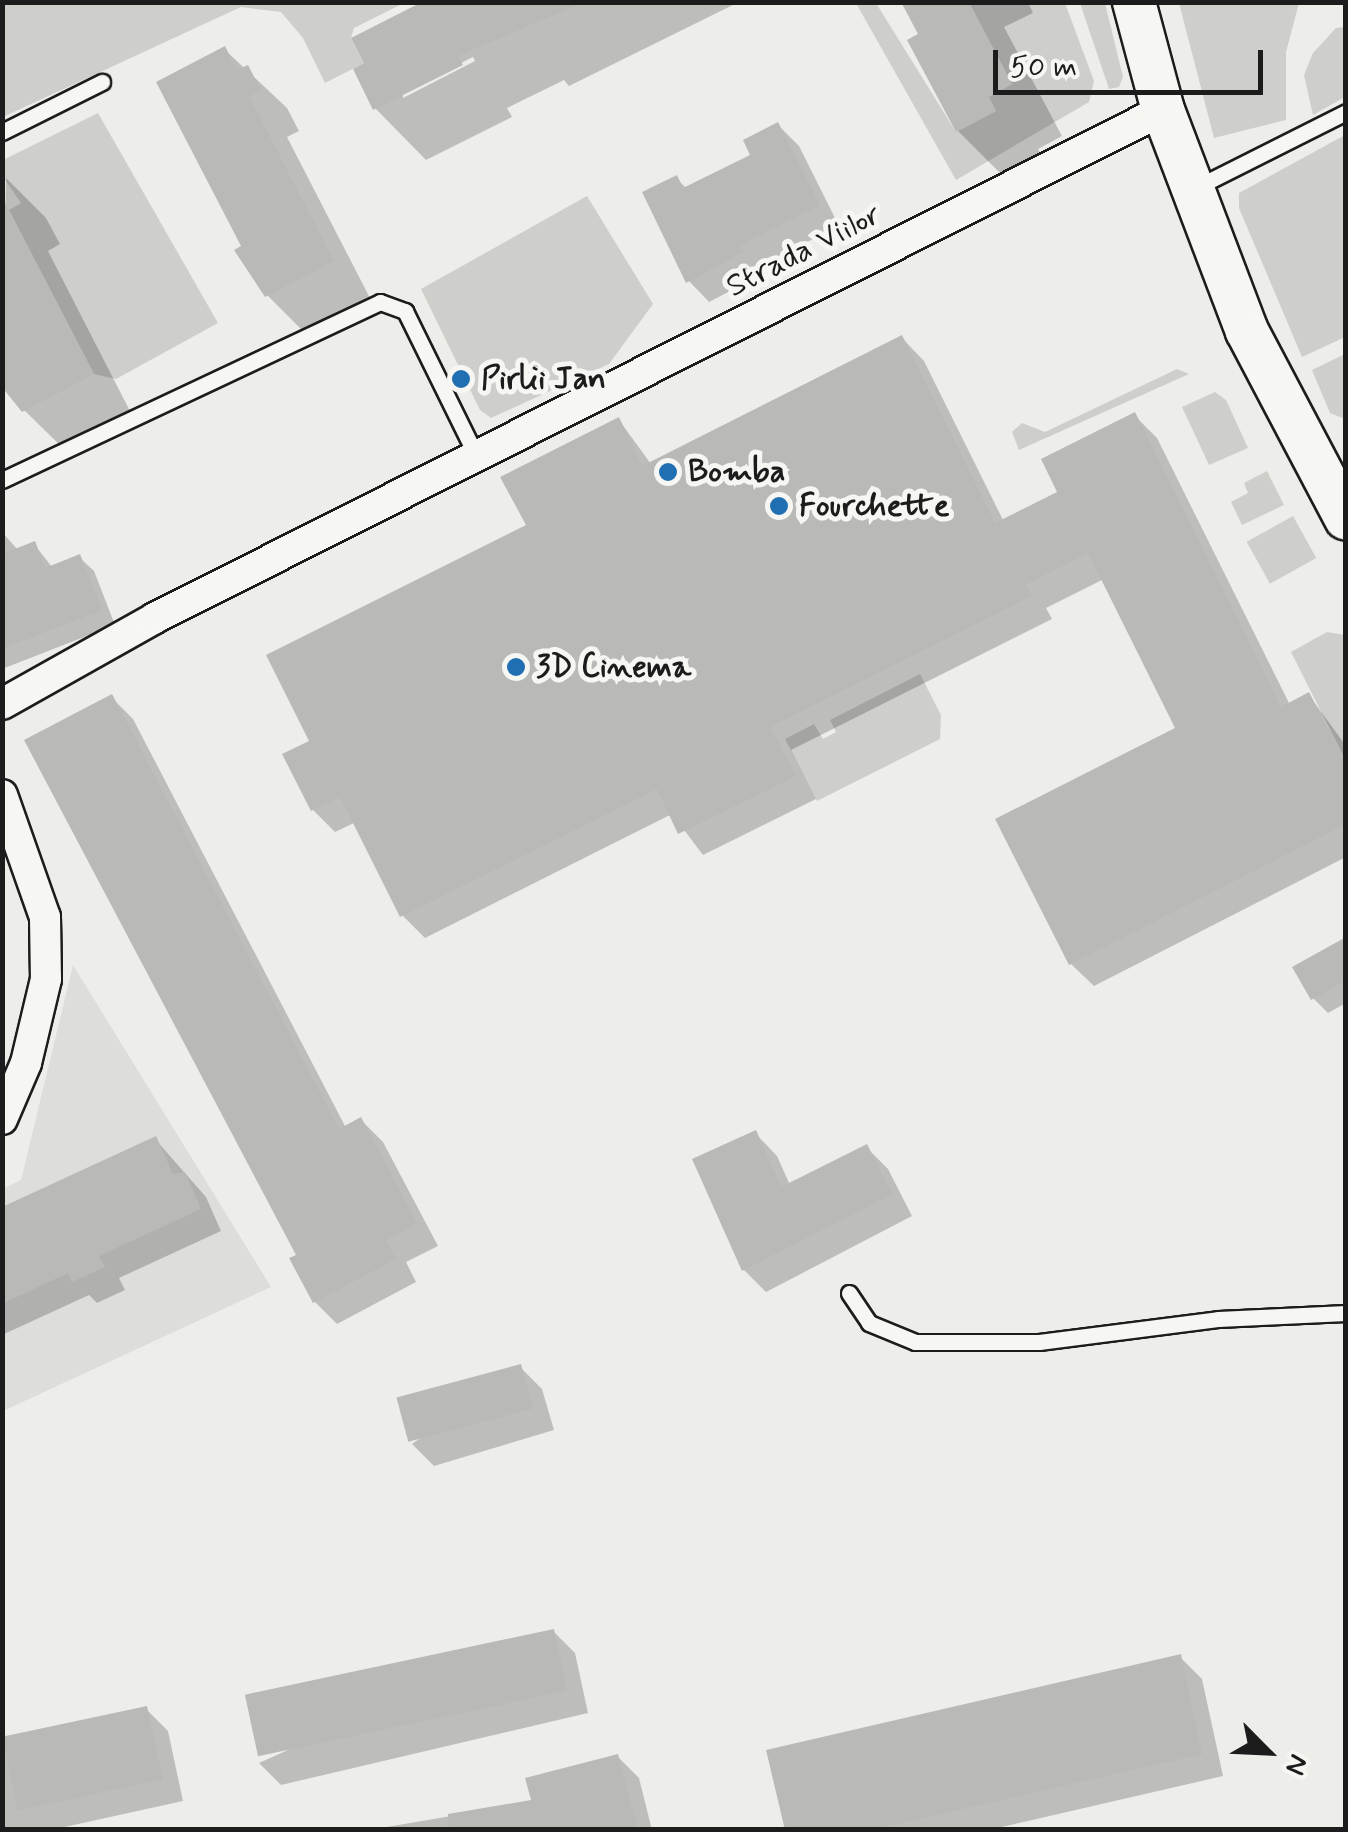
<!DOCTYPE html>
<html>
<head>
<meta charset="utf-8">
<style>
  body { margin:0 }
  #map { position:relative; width:1348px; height:1832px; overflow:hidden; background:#edede9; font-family:Mynerve,sans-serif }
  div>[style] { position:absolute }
  .built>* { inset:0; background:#ddddda }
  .green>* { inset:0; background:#cececb; transform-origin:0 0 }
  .shadow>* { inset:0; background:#0003 }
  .building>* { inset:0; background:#b9b9b6; transform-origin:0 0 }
  .roads { filter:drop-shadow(2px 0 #1c1c1c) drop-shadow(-2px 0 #1c1c1c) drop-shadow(0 2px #1c1c1c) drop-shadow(0 -2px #1c1c1c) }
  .lane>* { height:15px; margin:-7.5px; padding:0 7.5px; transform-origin:7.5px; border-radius:7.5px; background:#f6f6f2 }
  .street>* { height:30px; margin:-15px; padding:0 15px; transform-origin:15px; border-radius:15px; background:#f6f6f2 }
  .secondary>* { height:42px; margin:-21px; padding:0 21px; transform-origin:21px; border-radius:21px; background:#f6f6f2 }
  .dots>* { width:28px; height:28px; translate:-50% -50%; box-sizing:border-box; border:5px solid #f6f6f2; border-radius:50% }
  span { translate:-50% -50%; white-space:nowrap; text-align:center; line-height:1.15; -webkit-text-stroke:10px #f6f6f2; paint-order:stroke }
  .street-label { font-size:32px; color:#1c1c1c }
  .poi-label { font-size:32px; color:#1c1c1c; font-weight:700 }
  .left { translate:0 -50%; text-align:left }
  .frame { position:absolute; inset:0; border:5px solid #1c1c1c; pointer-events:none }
  .north { position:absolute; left:1218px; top:1702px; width:100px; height:100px; -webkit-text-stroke:8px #f6f6f2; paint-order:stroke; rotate:114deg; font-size:28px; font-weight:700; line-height:40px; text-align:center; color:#1c1c1c }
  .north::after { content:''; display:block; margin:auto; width:35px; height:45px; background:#1c1c1c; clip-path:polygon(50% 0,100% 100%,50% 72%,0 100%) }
  .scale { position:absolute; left:993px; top:50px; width:270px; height:45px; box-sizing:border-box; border:5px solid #1c1c1c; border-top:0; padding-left:12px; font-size:30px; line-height:35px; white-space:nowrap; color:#1c1c1c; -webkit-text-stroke:8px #f6f6f2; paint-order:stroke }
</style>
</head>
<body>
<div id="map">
  <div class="built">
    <div style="clip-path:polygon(73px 965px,271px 1287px,3px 1411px,3px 1189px,21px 1180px)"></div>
  </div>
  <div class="green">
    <div style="clip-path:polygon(2px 3px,404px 3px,354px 28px,351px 38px,364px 63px,325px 83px,303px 38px,281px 12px,241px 7px,3px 117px)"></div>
    <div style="clip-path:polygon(876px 3px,956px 132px,996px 111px,989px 97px,1012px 84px,969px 3px,1065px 3px,1094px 81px,1089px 102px,956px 180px,857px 5px)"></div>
    <div style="clip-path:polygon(1080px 3px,1105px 3px,1123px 77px,1119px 87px,1109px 89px)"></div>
    <div style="clip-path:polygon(1179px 3px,1299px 3px,1286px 52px,1286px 120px,1214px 138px)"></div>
    <div style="clip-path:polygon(1345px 27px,1345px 97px,1313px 115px,1304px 75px,1313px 53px,1336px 28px)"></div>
    <div style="clip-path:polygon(98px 113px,218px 323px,116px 379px,94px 374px,9px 210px,21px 203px,3px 177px,3px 160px)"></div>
    <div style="clip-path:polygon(1345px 135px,1345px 337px,1302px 357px,1239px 208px,1239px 193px)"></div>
    <div style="clip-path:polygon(587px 196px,653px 304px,609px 364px,491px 418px,480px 410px,421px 289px)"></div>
    <div style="clip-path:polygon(1345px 354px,1345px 419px,1330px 413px,1312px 370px)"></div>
    <div style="clip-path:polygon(1177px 369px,1189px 374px,1019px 450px,1012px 432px,1022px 423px,1045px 432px)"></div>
    <div style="clip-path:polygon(1215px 392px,1226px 400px,1248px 448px,1209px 465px,1182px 407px)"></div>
    <div style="clip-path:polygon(1267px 471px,1284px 505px,1242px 525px,1231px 502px,1248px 493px,1244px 483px)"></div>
    <div style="left:1293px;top:516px;width:48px;height:53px;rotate:61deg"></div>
    <div style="clip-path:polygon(1327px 632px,1345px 635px,1345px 759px,1291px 652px)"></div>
    <div style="clip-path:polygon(920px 674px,941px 715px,940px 739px,817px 801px,785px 739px,814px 724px,823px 739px,836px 732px,830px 720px)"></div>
  </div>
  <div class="shadow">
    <div style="clip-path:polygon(evenodd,430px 2px,739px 2px,569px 86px,564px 80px,507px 108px,512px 117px,426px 160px,375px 108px,368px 64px,430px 2px,473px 57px,475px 61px,403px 98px,403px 92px,473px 57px)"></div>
    <div style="clip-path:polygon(921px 2px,1028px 2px,1033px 13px,1004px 27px,1062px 136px,1038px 149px,1046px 163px,1009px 182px,958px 131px,922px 36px)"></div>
    <div style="clip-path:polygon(224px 49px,287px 108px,299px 131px,287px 137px,372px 302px,307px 335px,267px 295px,244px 247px)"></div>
    <div style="clip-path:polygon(778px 125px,799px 146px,839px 226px,759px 266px,763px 274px,709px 302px,689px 281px,676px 178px,687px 189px,753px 156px)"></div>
    <div style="clip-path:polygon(6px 178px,46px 218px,60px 244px,48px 251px,132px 415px,65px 450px,24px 410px,2px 359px)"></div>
    <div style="clip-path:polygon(902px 338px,924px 361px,1004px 522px,1061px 493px,1134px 415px,1157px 438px,1290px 705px,1309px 695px,1346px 746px,1346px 857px,1094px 986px,1071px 964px,1178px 729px,1104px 579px,1046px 608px,1052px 619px,791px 750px,816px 799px,703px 855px,672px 814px,425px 938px,402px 915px,356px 822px,335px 832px,313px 810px,312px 742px,530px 526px,619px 420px,651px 464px)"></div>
    <div style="clip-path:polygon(2px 532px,18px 550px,34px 544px,52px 567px,79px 557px,94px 571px,115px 625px,2px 669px)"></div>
    <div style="clip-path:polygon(111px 697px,133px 719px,346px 1128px,361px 1120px,383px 1142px,438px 1246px,406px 1262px,416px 1282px,337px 1324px,315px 1302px)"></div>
    <div style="clip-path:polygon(1346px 946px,1346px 1003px,1328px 1013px,1313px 998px)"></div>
    <div style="clip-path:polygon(755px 1133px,777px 1156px,790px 1185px,866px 1147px,888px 1169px,912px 1216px,766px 1292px,744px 1270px,695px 1160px)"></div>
    <div style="clip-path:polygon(155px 1139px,206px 1197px,221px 1231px,119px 1278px,125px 1290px,97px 1303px,89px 1295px,2px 1335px,2px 1210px)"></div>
    <div style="clip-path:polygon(520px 1367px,542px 1389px,554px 1430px,434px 1466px,412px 1444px)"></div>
    <div style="clip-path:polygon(553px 1631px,575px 1653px,588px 1713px,281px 1785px,259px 1763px)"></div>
    <div style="clip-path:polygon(1180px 1657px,1202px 1679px,1223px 1776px,989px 1830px,788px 1830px)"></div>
    <div style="clip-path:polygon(146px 1709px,168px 1731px,183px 1801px,51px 1830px,2px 1830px,2px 1740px)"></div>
    <div style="clip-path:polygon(617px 1756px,639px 1778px,652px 1830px,369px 1830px,534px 1802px)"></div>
  </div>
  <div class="building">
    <div style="clip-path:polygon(422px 2px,584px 2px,458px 56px,463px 65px,373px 110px,353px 69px,364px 63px,351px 38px)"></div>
    <div style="clip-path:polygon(901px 2px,969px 2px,1012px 84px,989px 97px,996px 111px,956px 132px,907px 40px,918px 34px)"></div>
    <div style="clip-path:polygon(225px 46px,237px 70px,248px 65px,261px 90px,249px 96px,334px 261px,265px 297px,234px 250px,241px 246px,156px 82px)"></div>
    <div style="clip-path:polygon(778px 122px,820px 205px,740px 245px,744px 252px,686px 283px,642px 192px,677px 175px,683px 188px,750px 155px,743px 140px)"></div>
    <div style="clip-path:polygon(2px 197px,94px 374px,22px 412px,2px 387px)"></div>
    <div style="clip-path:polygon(902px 335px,995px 523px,1057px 492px,1041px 459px,1135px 412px,1281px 707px,1309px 692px,1346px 764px,1346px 824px,1069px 965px,995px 819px,1175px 728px,1088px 553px,1025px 585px,1032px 596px,770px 727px,796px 776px,678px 834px,657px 789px,400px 917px,340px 797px,311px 811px,282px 754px,309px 741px,266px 655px,526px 525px,500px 477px,619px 417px,642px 466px)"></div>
    <div style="clip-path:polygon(35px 541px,45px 568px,80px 554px,102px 610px,2px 649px,2px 554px)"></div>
    <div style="clip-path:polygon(112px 694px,339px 1129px,361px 1117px,417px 1223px,386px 1240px,396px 1259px,313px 1303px,289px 1258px,296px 1255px,24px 740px)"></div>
    <div style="clip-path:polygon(1346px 937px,1346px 980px,1311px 1000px,1292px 967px)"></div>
    <div style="clip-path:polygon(756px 1130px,781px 1187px,867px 1144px,892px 1194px,742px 1271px,692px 1159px)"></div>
    <div style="clip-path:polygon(156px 1136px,173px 1174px,185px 1172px,201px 1209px,99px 1256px,105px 1267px,72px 1282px,68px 1273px,2px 1304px,2px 1207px)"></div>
    <div style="left:521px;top:1364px;width:46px;height:129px;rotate:75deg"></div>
    <div style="left:554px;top:1629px;width:63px;height:316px;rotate:78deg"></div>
    <div style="clip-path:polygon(1181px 1654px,1202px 1754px,871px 1830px,785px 1830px,766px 1750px)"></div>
    <div style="left:147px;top:1706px;width:75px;height:148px;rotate:78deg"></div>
    <div style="clip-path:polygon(618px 1754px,638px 1830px,449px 1830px,448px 1814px,531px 1800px,525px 1778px)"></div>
  </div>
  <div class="roads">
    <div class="lane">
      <div style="left:2px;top:132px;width:112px;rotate:-26.6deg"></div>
      <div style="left:1197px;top:187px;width:167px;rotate:-26.7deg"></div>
      <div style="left:2px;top:480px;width:418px;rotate:-25.2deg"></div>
      <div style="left:380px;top:302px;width:27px;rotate:20deg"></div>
      <div style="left:405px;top:311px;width:161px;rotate:63.8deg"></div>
      <div style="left:849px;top:1293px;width:36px;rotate:56deg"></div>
      <div style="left:869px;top:1323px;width:50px;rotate:22.4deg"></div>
      <div style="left:915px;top:1342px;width:124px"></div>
      <div style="left:1039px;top:1342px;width:180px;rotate:-7.3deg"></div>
      <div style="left:1218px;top:1319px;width:128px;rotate:-2.7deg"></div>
    </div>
    <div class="street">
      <div style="left:2px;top:704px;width:176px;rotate:-29.3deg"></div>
      <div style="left:155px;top:618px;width:1129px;rotate:-26.75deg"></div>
      <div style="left:2px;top:795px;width:129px;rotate:70.6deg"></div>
      <div style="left:45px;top:917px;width:62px;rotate:89.1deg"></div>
      <div style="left:46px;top:979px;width:86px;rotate:103.4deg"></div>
      <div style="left:26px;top:1063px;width:61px;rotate:113.2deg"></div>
    </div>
    <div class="secondary">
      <div style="left:1134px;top:2px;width:112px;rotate:75deg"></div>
      <div style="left:1163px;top:110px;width:236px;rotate:69.2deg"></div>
      <div style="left:1247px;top:331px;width:212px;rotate:62.2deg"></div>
    </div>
  </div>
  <div class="dots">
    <div style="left:461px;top:379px;background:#1f6fb2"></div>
    <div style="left:668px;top:472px;background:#1f6fb2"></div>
    <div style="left:779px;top:506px;background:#1f6fb2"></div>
    <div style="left:516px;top:667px;background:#1f6fb2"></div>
  </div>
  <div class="street-label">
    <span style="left:804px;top:251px;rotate:-27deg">Strada Viilor</span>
  </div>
  <div class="poi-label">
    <span class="left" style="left:481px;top:379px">Pirlii Jan</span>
    <span class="left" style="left:688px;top:472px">Bomba</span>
    <span class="left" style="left:799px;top:506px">Fourchette</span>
    <span class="left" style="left:536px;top:667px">3D Cinema</span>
  </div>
  <div class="frame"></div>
  <div class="north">N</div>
  <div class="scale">50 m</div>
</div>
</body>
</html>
